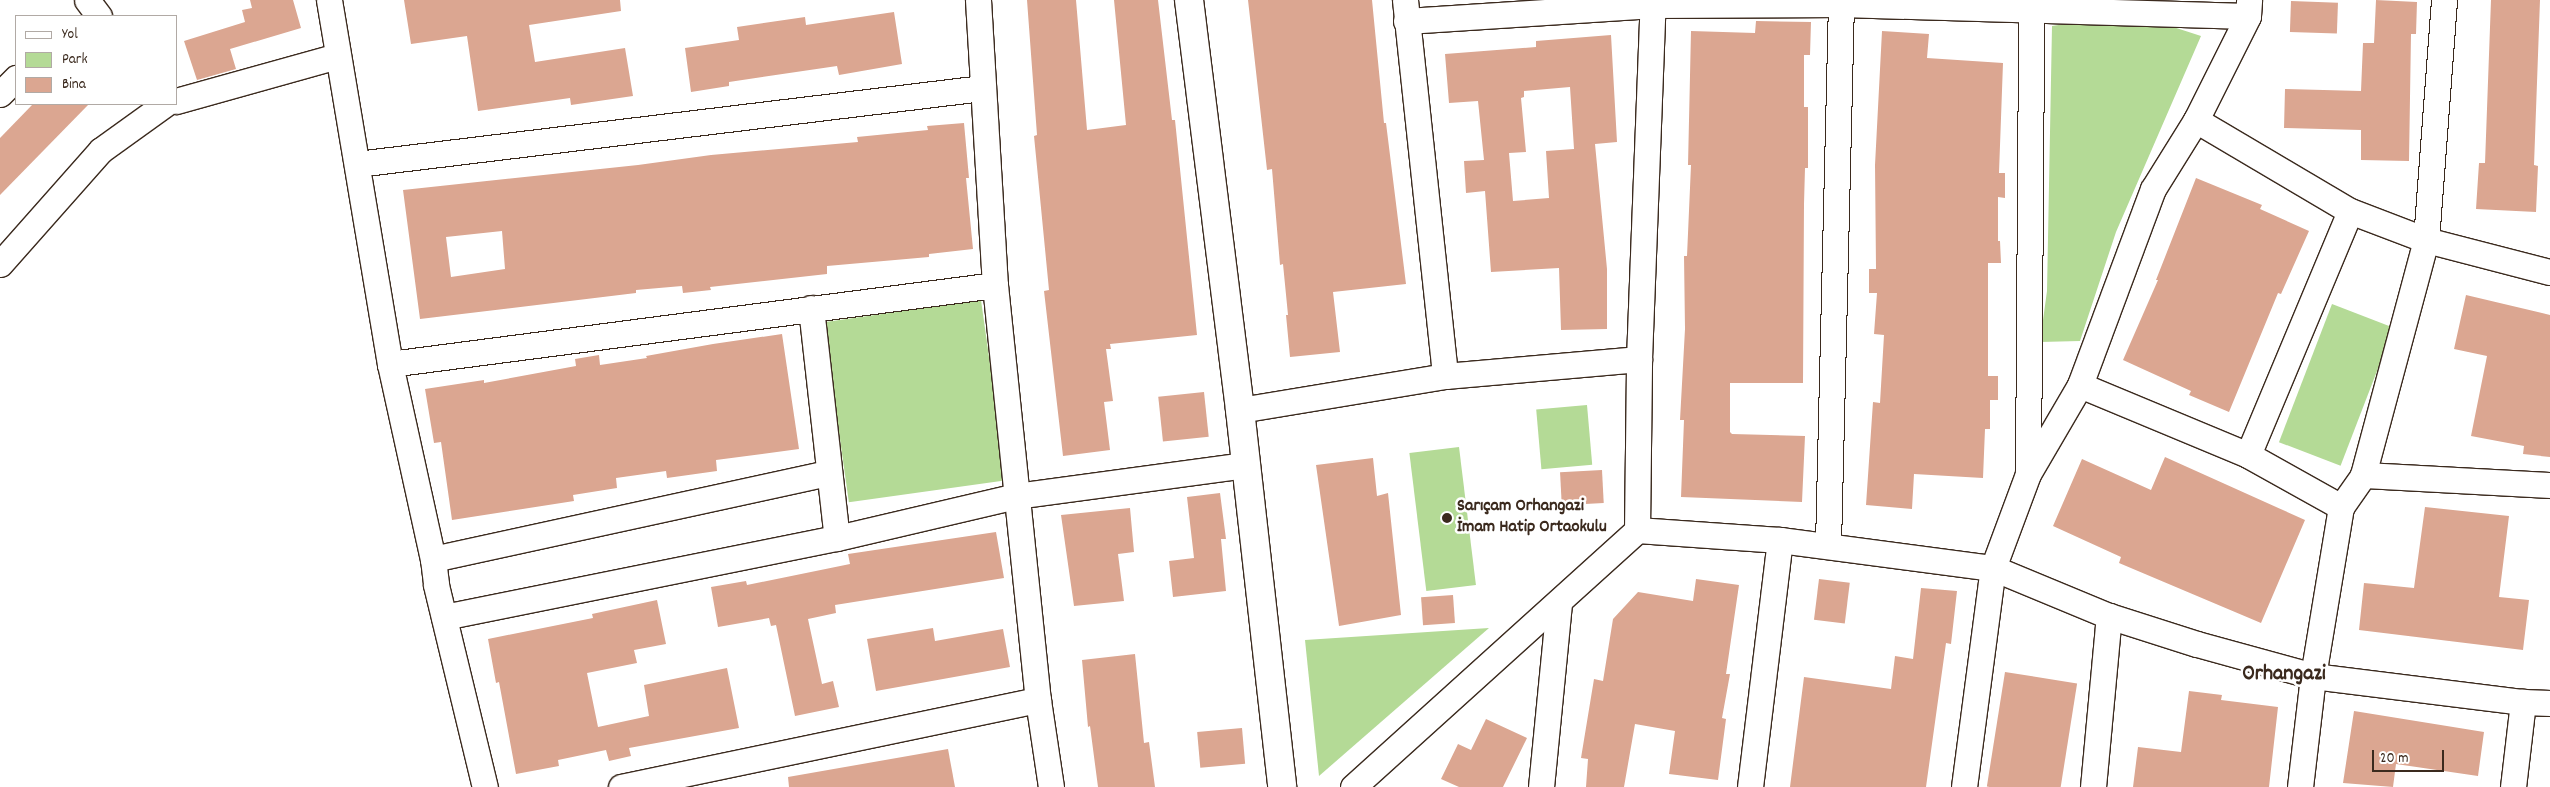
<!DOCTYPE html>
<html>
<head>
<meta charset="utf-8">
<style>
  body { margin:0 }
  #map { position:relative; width:2550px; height:787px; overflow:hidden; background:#fff; font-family:Dekko,sans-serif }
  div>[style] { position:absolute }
  .green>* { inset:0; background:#b4da96; transform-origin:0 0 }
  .building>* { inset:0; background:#dba691; transform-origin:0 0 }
  .roads { filter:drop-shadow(1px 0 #3b2a1e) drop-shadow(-1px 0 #3b2a1e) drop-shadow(0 1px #3b2a1e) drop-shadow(0 -1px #3b2a1e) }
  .street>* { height:25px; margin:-12.5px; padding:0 12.5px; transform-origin:12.5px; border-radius:12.5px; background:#fff }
  .secondary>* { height:28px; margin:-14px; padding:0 14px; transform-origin:14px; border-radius:14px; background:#fff }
  .dots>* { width:14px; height:14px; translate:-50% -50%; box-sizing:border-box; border:2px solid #fff; border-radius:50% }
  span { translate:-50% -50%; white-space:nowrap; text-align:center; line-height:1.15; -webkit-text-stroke:5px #fff; paint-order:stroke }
  .poi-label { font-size:18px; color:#3b2a1e; font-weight:700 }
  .left { translate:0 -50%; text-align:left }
  .district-label { font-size:22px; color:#3b2a1e; font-weight:700 }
  .legend { position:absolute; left:15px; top:15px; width:162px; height:90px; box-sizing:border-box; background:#fff; border:1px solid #b1aaa5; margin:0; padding:6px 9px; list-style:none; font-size:15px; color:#3b2a1e }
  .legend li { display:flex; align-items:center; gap:10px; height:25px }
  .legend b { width:25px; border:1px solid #b1aaa5 }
  .scale { position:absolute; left:2372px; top:750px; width:72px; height:22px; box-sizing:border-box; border:2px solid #3b2a1e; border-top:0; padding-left:6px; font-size:15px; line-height:18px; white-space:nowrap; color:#3b2a1e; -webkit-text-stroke:4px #fff; paint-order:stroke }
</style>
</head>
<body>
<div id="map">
  <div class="green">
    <div style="clip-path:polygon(2111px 17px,2164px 24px,2201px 36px,2116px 232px,2080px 341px,2040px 342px,2047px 291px,2052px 26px)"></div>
    <div style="left:981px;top:300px;width:182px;height:159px;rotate:82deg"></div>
    <div style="left:2332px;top:304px;width:66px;height:148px;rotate:21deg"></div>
    <div style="left:1587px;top:405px;width:60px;height:51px;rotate:85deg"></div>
    <div style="left:1459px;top:447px;width:139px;height:50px;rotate:83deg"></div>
    <div style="clip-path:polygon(1489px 628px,1319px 776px,1305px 640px)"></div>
  </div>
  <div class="building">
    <div style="clip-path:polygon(250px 0,293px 0,301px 28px,230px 49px,236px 69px,197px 80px,184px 41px,245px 22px,242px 10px,252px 8px)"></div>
    <div style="clip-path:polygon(404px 0,620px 0,621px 11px,529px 25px,535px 62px,625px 48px,633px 96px,571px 105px,570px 98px,478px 111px,467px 36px,411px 44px)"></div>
    <div style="clip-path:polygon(1027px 0,1076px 0,1087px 130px,1126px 125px,1114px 0,1158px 0,1172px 120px,1175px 120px,1197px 335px,1110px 344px,1111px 349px,1106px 349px,1113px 401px,1104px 402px,1110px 450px,1063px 456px,1044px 291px,1049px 290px,1034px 136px,1037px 135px)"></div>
    <div style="clip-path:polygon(1248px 0,1372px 0,1384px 123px,1386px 123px,1406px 284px,1333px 292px,1340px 352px,1290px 357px,1286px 315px,1288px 315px,1283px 264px,1280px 265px,1272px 169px,1267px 170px)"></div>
    <div style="clip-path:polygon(2376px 0,2417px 2px,2416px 34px,2411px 34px,2409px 161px,2361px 160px,2361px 130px,2284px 128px,2285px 89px,2361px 91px,2363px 43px,2374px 43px)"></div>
    <div style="clip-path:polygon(2491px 0,2540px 0,2534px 165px,2538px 166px,2536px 212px,2476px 209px,2479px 163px,2485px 163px)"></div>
    <div style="left:2291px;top:1px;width:47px;height:31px;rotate:2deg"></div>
    <div style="clip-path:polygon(894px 12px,902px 64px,839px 75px,837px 66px,729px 82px,729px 86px,691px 92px,685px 48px,739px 40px,737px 27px,805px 17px,806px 25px)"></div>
    <div style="clip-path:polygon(1756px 21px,1811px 22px,1810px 55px,1804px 55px,1804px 107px,1808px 107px,1808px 168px,1805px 168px,1804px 204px,1803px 383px,1730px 383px,1730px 432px,1732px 434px,1805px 436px,1802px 502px,1681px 497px,1684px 420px,1680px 420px,1685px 329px,1684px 256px,1687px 256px,1691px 165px,1688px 165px,1691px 31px,1755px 33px)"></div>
    <div style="clip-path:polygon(1882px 31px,1929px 34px,1927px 58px,2003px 63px,1999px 173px,2005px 173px,2005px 198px,1998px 197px,1998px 241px,2000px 241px,2001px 263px,1988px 263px,1988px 376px,1998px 376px,1998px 400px,1990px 400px,1990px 429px,1985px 429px,1983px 478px,1914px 474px,1912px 509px,1866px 505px,1873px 402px,1880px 403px,1884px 335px,1874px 334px,1877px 293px,1869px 293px,1869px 269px,1876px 269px,1875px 165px)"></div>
    <div style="clip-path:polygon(evenodd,1611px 35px,1617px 142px,1595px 144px,1607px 269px,1607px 329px,1561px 330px,1559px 268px,1491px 272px,1485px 191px,1466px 193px,1464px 161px,1484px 160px,1478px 101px,1449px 103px,1445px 54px,1536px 47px,1536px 41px,1611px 35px,1570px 87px,1574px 149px,1546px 151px,1549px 198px,1513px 201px,1509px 153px,1526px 152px,1521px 98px,1524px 97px,1524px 91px,1570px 87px)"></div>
    <div style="clip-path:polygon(33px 104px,89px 104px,0 195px,0 138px)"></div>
    <div style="clip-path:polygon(evenodd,964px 123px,969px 178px,966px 178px,973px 249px,929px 254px,929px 257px,827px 266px,827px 274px,710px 287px,711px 290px,683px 293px,682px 286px,636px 290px,636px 293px,420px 319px,403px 190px,638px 165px,711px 155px,858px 142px,857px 137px,928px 130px,927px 126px,964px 123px,502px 231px,505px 269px,451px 277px,446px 237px,502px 231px)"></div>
    <div style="clip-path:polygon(2196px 178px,2262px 205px,2260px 209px,2309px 231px,2281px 294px,2278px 293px,2229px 412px,2189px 395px,2191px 391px,2123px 360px,2158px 280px,2156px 280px)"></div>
    <div style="clip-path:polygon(2466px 295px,2550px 315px,2550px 457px,2523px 454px,2524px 446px,2471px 436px,2487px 356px,2454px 349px)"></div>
    <div style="clip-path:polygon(782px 334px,799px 449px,716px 460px,717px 471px,667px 478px,666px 471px,616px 478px,617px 488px,573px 495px,574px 501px,452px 520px,441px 442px,434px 443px,425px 389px,484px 380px,484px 383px,576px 366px,575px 359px,599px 355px,600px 365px,647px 358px,646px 356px,713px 344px)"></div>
    <div style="left:1204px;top:392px;width:45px;height:46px;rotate:84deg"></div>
    <div style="clip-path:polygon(2165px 457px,2305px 520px,2261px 623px,2119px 563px,2121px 557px,2053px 526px,2082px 459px,2151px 490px)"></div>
    <div style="clip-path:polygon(1373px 458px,1377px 496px,1388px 493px,1401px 615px,1339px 626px,1316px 465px)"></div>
    <div style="left:1602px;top:470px;width:33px;height:42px;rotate:87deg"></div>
    <div style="clip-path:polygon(1220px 493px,1226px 539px,1221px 539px,1226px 591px,1173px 597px,1169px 561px,1194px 558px,1187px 497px)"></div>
    <div style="clip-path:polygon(2425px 507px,2509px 516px,2499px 597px,2529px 600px,2523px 650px,2359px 630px,2364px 583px,2414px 588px)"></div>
    <div style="clip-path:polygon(1130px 508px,1134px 552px,1118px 554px,1124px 601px,1074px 606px,1061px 515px)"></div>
    <div style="clip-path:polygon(996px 532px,1004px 578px,835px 605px,836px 613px,808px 619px,822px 684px,833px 681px,839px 707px,795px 716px,776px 625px,771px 626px,769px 618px,718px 627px,711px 587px,746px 581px,747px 585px,850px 564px,848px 554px)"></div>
    <div style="clip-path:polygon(1696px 579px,1739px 585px,1726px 674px,1730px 674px,1722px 718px,1726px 719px,1718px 780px,1669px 774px,1675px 731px,1635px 724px,1624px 787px,1586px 787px,1588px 759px,1581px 758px,1594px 679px,1603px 681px,1613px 619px,1638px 592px,1693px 601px)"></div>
    <div style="left:1819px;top:579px;width:31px;height:41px;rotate:7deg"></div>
    <div style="clip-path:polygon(1921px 588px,1957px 591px,1951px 644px,1946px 643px,1926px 787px,1790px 787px,1804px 677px,1891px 689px,1895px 656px,1913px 659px)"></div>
    <div style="left:1453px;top:595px;width:28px;height:32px;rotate:86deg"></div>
    <div style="clip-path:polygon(657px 600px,666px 644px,634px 650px,637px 663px,587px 673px,598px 727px,649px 716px,644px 685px,727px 668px,739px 728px,629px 748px,631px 756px,609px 761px,606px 750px,558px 760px,559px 766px,516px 774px,499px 682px,496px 683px,488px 639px,593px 618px,592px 614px)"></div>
    <div style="clip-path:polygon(933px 628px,935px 641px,1003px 629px,1010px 667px,876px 691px,867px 639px)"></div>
    <div style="clip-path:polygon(1135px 654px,1144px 743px,1149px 742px,1155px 787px,1098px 787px,1090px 726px,1088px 727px,1082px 660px)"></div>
    <div style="left:2005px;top:672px;width:73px;height:116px;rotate:9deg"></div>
    <div style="clip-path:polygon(2189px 691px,2222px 695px,2221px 700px,2278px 707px,2269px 787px,2133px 787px,2138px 747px,2181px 752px)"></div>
    <div style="clip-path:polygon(2354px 711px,2484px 732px,2478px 776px,2396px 764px,2393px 787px,2343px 783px)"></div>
    <div style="clip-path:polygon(1486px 719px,1527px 738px,1503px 787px,1459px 787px,1441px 779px,1458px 744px,1471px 750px)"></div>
    <div style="left:1242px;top:728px;width:36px;height:45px;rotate:85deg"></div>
    <div style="clip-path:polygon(948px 749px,955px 787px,789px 787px,788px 777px)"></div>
  </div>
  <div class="roads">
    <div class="street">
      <div style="left:87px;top:0;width:20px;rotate:53deg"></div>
      <div style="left:329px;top:0;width:369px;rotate:80.5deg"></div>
      <div style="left:390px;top:364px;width:200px;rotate:77.6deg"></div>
      <div style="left:433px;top:559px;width:26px;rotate:83deg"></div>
      <div style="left:436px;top:585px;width:208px;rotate:76.4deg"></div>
      <div style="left:978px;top:0;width:286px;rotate:86.6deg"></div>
      <div style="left:995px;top:285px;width:417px;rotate:84.1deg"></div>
      <div style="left:1038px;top:700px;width:88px;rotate:81.5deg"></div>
      <div style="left:1405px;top:0;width:378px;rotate:83.9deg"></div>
      <div style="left:1406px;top:21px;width:248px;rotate:-3.7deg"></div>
      <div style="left:1653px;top:5px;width:188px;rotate:-0.3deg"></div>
      <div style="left:1841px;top:4px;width:407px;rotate:1.7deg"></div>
      <div style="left:0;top:94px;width:23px;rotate:-45deg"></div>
      <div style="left:176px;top:101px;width:167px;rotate:-15.6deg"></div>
      <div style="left:2196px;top:120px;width:179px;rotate:30.6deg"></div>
      <div style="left:2350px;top:211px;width:81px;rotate:20.9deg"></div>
      <div style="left:2426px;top:240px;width:128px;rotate:14.5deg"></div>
      <div style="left:357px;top:164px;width:630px;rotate:-6.93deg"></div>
      <div style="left:0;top:264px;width:152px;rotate:-48.5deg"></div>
      <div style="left:101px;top:150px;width:79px;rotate:-35.7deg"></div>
      <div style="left:811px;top:308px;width:231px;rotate:83.6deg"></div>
      <div style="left:390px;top:364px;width:610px;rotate:-7.44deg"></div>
      <div style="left:2080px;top:385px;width:182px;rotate:22.6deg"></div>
      <div style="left:2248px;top:455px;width:107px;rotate:29.2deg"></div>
      <div style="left:1240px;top:410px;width:208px;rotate:-9.4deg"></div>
      <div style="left:1445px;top:376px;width:195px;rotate:-5deg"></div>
      <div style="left:2248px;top:455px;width:264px;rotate:-67.3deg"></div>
      <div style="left:2028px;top:472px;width:472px;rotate:-89.6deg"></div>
      <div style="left:2363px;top:475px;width:187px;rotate:3.1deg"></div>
      <div style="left:1637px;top:530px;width:171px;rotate:-89.3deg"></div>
      <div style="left:1639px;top:359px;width:359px;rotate:-87.8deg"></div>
      <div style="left:1828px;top:545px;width:545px;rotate:-88.63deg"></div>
      <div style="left:433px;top:559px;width:405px;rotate:-12.3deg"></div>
      <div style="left:444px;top:617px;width:401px;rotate:-11.4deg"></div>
      <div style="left:837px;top:538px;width:184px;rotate:-13.2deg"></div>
      <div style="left:1016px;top:496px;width:232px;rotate:-7.7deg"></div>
      <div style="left:621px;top:787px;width:426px;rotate:-11.8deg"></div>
      <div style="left:1353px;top:787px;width:383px;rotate:-42.1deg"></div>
      <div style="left:1637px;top:530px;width:143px;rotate:4deg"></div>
      <div style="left:1780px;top:540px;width:215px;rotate:7.5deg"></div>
      <div style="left:1993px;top:568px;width:126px;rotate:22.5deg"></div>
      <div style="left:2109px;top:616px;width:92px;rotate:17.7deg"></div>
      <div style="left:2197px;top:644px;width:120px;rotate:15.4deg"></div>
      <div style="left:2313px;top:676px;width:212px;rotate:7.1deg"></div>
      <div style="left:2523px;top:702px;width:27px;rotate:2deg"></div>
      <div style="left:1541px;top:787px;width:186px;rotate:-84.4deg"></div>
      <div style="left:1750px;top:787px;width:249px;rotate:-83.1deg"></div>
      <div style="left:1964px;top:787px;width:221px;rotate:-82.5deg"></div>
      <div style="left:1993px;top:568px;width:100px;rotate:-69.6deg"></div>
      <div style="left:2028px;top:474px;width:103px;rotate:-59.7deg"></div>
      <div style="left:2080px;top:385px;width:209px;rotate:-69.6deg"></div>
      <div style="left:2153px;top:189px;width:81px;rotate:-58.1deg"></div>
      <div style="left:2196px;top:120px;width:116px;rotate:-63.4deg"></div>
      <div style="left:2248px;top:16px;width:16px;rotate:-86deg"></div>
      <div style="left:2093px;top:787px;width:172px;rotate:-84.7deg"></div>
      <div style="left:2300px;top:787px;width:112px;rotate:-83.3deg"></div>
      <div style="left:2313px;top:676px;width:171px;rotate:-80.6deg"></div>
      <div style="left:2341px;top:507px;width:39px;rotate:-55deg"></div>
      <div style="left:2363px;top:475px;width:243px;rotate:-75deg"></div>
      <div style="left:2426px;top:240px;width:241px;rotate:-85.7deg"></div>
      <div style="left:2513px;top:787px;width:86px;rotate:-83.3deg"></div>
    </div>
    <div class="secondary">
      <div style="left:1189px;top:0;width:413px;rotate:82.9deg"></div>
      <div style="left:1240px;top:410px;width:379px;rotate:83.6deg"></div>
    </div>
  </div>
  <div class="dots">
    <div style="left:1447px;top:518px;background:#3b2a1e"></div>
  </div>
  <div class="poi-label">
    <span class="left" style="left:1457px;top:518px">Sarıçam Orhangazi<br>İmam Hatip Ortaokulu</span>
  </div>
  <div class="district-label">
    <span style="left:2284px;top:675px">Orhangazi</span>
  </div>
  <ul class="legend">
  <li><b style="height:6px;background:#fff"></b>Yol</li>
  <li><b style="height:14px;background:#b4da96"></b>Park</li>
  <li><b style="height:14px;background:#dba691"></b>Bina</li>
  </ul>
  <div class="scale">20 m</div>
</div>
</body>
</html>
